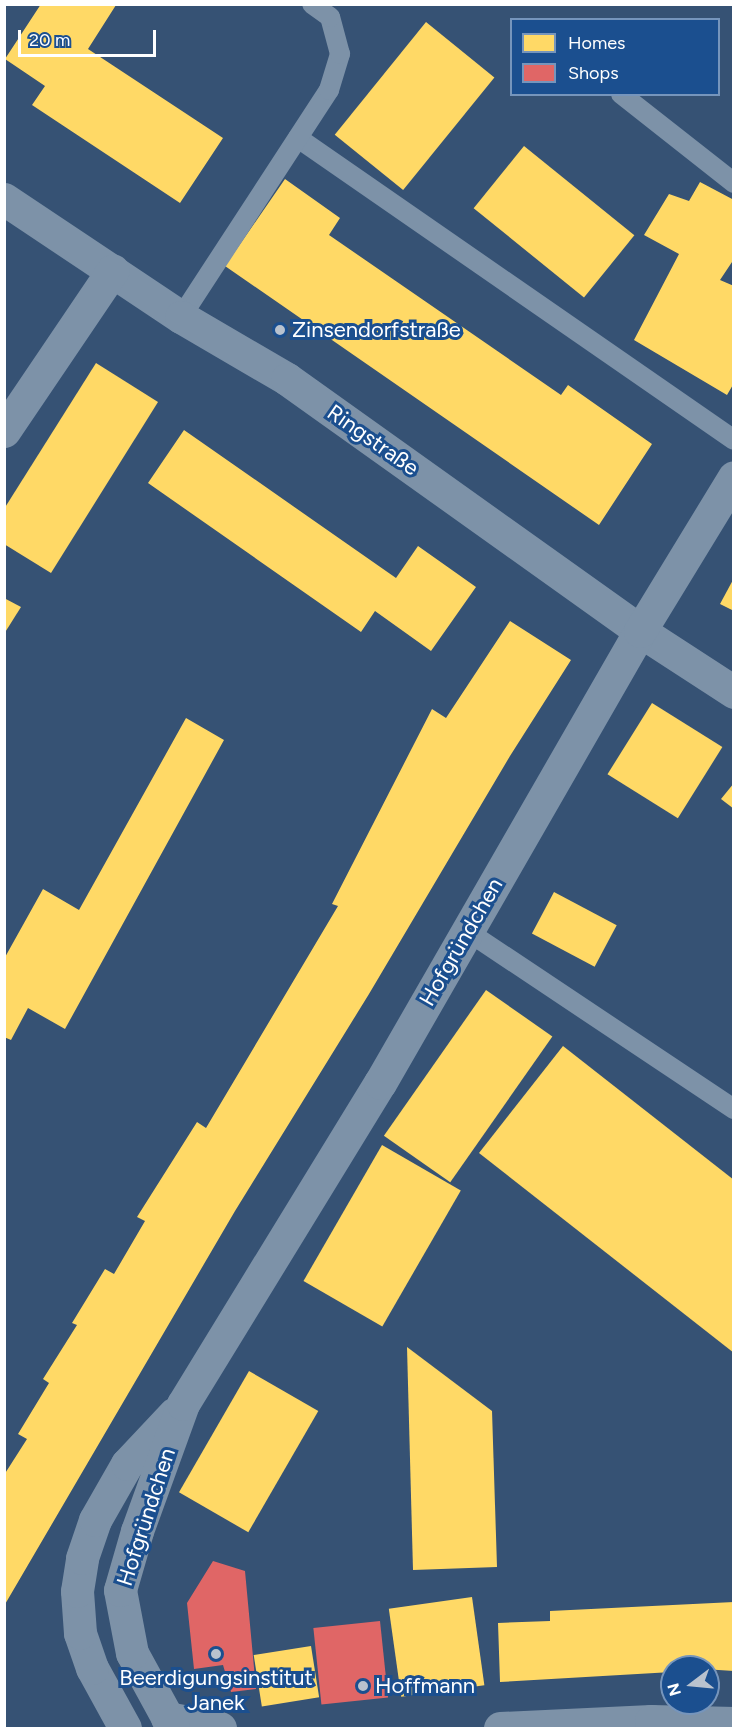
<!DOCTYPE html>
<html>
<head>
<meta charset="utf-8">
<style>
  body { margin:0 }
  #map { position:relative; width:738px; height:1733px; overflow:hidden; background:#365274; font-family:Figtree,sans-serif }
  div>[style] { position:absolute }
  .homes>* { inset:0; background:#ffd966; transform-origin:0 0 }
  .shops>* { inset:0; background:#e06666; transform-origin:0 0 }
  .service>* { height:20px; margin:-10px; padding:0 10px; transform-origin:10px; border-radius:10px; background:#7d92a8 }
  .minor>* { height:33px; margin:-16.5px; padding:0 16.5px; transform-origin:16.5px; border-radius:16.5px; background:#7d92a8 }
  .dots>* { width:16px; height:16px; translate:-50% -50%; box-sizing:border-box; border:3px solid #1b4f8f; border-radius:50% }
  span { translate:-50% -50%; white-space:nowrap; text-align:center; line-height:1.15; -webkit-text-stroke:6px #1b4f8f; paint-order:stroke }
  .poi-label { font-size:22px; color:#fff }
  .left { translate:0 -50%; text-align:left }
  .street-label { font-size:22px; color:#fff }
  .frame { position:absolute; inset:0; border:6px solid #fff; pointer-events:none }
  .legend { position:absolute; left:510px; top:18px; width:210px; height:78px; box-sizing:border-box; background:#1b4f8f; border:2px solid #7695bc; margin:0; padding:8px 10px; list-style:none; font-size:18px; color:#fff }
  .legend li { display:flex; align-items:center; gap:12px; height:30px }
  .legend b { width:30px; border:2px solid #7695bc }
  .north { position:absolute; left:660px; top:1655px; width:60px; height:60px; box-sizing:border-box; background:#1b4f8f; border:2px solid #7695bc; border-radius:50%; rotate:254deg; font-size:16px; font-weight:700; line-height:24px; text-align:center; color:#fff }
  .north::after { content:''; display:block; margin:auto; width:21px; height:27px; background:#b9c2ce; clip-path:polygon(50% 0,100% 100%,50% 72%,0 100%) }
  .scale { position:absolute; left:18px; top:30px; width:138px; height:27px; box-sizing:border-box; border:3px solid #fff; border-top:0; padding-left:8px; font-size:18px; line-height:21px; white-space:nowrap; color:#fff; -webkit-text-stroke:4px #1b4f8f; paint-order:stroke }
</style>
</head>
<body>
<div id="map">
  <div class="homes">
    <div style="clip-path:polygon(41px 4px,116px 5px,88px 49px,223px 138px,180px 203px,32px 105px,45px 86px,5px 59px)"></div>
    <div style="left:426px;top:22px;width:88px;height:145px;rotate:39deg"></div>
    <div style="left:524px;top:146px;width:142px;height:80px;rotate:39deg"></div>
    <div style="clip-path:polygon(285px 179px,340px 218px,329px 235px,561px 395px,568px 385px,652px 444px,599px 525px,225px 266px)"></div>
    <div style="clip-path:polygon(700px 182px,734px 200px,734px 259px,720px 280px,734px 286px,734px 383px,727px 395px,634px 340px,679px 254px,644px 235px,669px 194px,689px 201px)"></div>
    <div style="clip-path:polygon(96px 363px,158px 402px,51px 573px,4px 544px,4px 509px)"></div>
    <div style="clip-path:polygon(184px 430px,396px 578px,418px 546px,476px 587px,431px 651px,375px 611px,361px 632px,148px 483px)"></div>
    <div style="clip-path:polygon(734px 578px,734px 611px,720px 604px)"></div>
    <div style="clip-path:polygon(4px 598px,21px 607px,4px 634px)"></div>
    <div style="clip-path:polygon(510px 621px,571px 660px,510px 756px,369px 994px,235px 1211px,4px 1606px,4px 1475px,27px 1439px,18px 1434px,49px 1383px,43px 1379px,77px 1325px,72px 1323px,105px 1269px,114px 1274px,145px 1221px,137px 1217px,197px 1122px,206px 1128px,338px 906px,332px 904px,432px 709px,446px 718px)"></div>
    <div style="left:652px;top:703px;width:83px;height:84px;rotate:32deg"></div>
    <div style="clip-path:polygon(186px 718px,224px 740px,65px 1029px,28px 1008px,11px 1040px,4px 1037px,4px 959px,43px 889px,79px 910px)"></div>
    <div style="clip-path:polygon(734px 783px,734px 809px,721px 799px)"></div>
    <div style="left:554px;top:892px;width:71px;height:47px;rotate:28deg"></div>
    <div style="left:486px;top:990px;width:81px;height:178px;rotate:35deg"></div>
    <div style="clip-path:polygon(563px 1046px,734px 1180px,734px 1353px,479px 1153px)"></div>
    <div style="left:382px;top:1145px;width:91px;height:157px;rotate:30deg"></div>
    <div style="clip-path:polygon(407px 1347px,492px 1411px,497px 1567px,413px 1570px)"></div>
    <div style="left:249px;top:1371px;width:80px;height:140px;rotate:30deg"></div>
    <div style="left:472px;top:1597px;width:89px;height:84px;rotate:82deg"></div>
    <div style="clip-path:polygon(734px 1602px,734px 1671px,672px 1667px,672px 1672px,500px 1682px,498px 1623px,550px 1621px,550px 1611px)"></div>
    <div style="left:311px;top:1646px;width:52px;height:58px;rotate:81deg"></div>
  </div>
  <div class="shops">
    <div style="clip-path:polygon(213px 1561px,245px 1571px,256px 1689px,231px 1692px,223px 1665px,194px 1669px,187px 1603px)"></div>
    <div style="left:380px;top:1621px;width:77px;height:67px;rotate:84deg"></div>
  </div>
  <div class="service">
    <div style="left:621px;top:94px;width:144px;rotate:38.2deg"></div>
    <div style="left:298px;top:138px;width:530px;rotate:34.71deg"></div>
    <div style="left:181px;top:317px;width:271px;rotate:-56.9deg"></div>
    <div style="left:329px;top:90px;width:38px;rotate:-73deg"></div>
    <div style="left:340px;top:54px;width:38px;rotate:-105deg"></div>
    <div style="left:330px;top:17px;width:22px;rotate:-144deg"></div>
    <div style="left:467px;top:931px;width:321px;rotate:33.7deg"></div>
  </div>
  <div class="minor">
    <div style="left:4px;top:199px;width:213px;rotate:33.7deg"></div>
    <div style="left:181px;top:317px;width:123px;rotate:30.3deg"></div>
    <div style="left:287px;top:379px;width:434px;rotate:35.5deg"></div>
    <div style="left:640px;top:631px;width:112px;rotate:33deg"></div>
    <div style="left:4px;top:431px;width:194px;rotate:-55.9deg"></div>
    <div style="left:167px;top:1718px;width:54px;rotate:10.7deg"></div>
    <div style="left:125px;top:1728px;width:68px;rotate:-118.8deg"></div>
    <div style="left:92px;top:1668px;width:37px;rotate:-109deg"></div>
    <div style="left:80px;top:1633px;width:42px;rotate:-94.1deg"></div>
    <div style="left:77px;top:1591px;width:33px;rotate:-81deg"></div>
    <div style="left:82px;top:1558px;width:40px;rotate:-71.1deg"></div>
    <div style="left:95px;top:1520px;width:64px;rotate:-60.3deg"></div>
    <div style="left:127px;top:1464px;width:69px;rotate:-46.8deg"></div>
    <div style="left:173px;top:1728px;width:85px;rotate:-118.7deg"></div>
    <div style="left:132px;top:1653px;width:64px;rotate:-100.8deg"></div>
    <div style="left:120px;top:1590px;width:61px;rotate:-73.9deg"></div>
    <div style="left:137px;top:1531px;width:135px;rotate:-70.1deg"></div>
    <div style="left:183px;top:1404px;width:377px;rotate:-58.5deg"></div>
    <div style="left:380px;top:1083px;width:521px;rotate:-60.09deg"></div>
    <div style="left:640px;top:631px;width:180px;rotate:-58.6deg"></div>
    <div style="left:500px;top:1728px;width:151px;rotate:-2.7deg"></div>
    <div style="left:651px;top:1721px;width:83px;rotate:1.4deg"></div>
  </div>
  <div class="dots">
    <div style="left:280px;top:330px;background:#b9c2ce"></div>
    <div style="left:216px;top:1654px;background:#b9c2ce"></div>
    <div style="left:363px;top:1686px;background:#b9c2ce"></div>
  </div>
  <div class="poi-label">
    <span class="left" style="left:292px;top:330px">Zinsendorfstraße</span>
    <span style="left:216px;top:1690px">Beerdigungsinstitut<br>Janek</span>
    <span class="left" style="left:375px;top:1686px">Hoffmann</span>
  </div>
  <div class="street-label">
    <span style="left:373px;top:440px;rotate:35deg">Ringstraße</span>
    <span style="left:461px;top:942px;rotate:-60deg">Hofgründchen</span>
    <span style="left:146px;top:1517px;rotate:-72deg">Hofgründchen</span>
  </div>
  <div class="frame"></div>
  <ul class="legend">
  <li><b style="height:16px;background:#ffd966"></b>Homes</li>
  <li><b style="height:16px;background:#e06666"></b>Shops</li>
  </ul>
  <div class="north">N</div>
  <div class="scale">20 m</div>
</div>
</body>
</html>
